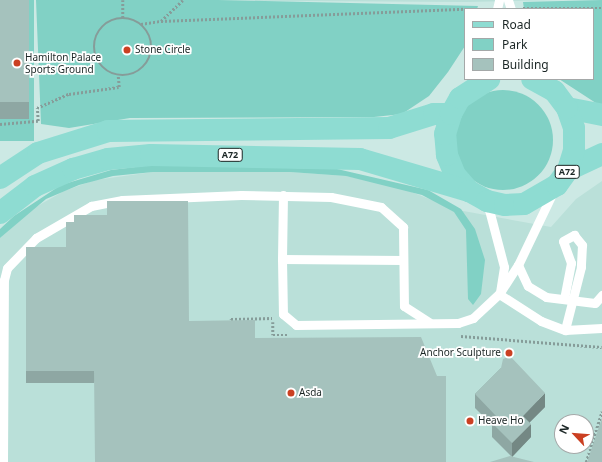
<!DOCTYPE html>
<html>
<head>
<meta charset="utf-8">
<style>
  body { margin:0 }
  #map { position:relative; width:602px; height:462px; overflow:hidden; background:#cce9e4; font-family:"Noto Sans",sans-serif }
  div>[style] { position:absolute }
  .built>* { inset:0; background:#bae0d9 }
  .green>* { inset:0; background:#81d1c5; transform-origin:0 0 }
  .round { border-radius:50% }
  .path>* { height:2.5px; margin-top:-1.25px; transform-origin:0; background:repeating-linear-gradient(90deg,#869c99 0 2px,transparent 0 4px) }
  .path>.ring { margin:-1.25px; padding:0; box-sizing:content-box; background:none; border:2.5px solid #869c99; border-radius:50% }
  .lane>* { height:9px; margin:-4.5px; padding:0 4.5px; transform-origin:4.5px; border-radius:4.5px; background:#fff }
  .primary>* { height:22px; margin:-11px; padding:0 11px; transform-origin:11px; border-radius:11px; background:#8edcd2 }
  .wall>* { inset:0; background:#8ea7a3 }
  .shaded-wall>* { inset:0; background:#748884 }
  .building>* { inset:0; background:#a5c2bd; transform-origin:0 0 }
  .dots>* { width:11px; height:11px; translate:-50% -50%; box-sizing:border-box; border:2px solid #fff; border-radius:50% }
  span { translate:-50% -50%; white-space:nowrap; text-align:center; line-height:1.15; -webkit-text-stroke:3.5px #fff; paint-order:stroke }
  .shield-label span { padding:1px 3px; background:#fff; border:1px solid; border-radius:3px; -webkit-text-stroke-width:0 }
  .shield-label { font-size:9px; color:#1b2625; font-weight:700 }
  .poi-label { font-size:10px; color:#1b2625 }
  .left { translate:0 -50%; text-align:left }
  .right { translate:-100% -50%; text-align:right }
  .legend { position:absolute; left:464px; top:8px; width:130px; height:72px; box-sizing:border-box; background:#fff; border:1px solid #a4a8a8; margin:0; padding:5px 7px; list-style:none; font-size:12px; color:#1b2625 }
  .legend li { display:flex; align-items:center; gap:8px; height:20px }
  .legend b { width:20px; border:1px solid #a4a8a8 }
  .north { position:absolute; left:554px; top:414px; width:40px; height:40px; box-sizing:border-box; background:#fff; border:1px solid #a4a8a8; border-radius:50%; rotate:296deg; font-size:11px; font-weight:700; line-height:16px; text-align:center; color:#1b2625 }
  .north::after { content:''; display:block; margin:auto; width:14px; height:18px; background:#cb4022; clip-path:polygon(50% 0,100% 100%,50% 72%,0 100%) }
</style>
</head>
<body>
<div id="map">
  <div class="built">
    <div style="clip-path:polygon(128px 0,553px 0,467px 2px)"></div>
    <div style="clip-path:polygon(evenodd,153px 172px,290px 172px,346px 176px,396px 186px,458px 210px,551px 227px,576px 199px,602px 181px,602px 462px,0 462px,0 238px,34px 208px,64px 191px,95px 180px,153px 172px,562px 422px,586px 422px,586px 446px,562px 446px,562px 422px)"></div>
  </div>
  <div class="green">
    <div style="left:0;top:0;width:34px;height:141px"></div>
    <div style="clip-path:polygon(36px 0,218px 0,478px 6px,477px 9px,465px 9px,465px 46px,448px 72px,429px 96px,402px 114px,374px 117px,130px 118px,69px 128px,41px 124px)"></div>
    <div style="clip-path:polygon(602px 0,602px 107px,559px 79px,593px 79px,593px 9px,524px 9px,523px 2px)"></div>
    <div class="round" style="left:453px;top:90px;width:100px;height:100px"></div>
    <div style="clip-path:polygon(152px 165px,337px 169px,428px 190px,461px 209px,475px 229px,485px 260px,481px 294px,473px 305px,468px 299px,466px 230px,454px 212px,422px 195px,346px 176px,290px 172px,153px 172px,113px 176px,79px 185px,46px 199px,0 238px,0 229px,14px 216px,61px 185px,111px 170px)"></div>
  </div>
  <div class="path">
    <div style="left:123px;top:0;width:18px;rotate:90deg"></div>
    <div style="left:523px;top:8px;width:79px"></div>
    <div style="left:474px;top:9px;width:12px"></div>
    <div class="ring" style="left:94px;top:18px;width:55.5px;height:55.5px"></div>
    <div style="left:161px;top:21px;width:304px;rotate:-2.3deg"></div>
    <div style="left:141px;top:24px;width:20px;rotate:-9deg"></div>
    <div style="left:161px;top:21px;width:30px;rotate:-44deg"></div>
    <div style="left:0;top:124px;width:38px;rotate:-5deg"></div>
    <div style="left:38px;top:121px;width:13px;rotate:-94deg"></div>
    <div style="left:37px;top:108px;width:35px;rotate:-24deg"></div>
    <div style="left:69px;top:94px;width:50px;rotate:-8deg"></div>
    <div style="left:119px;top:87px;width:11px;rotate:-95deg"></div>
    <div style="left:273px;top:322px;width:13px;rotate:90deg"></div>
    <div style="left:273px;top:335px;width:15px"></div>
    <div style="left:231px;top:324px;width:5px;rotate:-90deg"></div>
    <div style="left:231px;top:319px;width:41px;rotate:-1.4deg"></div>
    <div style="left:461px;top:336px;width:141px;rotate:4.5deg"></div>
    <div style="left:586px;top:462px;width:53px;rotate:-72.6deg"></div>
  </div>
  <div class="lane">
    <div style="left:508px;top:0;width:9px;rotate:72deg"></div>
    <div style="left:497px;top:9px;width:9px;rotate:-77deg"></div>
    <div style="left:283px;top:195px;width:64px;rotate:90.9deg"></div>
    <div style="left:282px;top:259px;width:121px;rotate:0.5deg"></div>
    <div style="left:487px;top:202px;width:67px;rotate:75.3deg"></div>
    <div style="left:504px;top:267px;width:24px;rotate:99deg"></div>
    <div style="left:282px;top:259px;width:55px;rotate:89deg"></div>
    <div style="left:283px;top:314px;width:17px;rotate:40deg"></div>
    <div style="left:296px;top:325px;width:162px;rotate:-0.7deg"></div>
    <div style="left:458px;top:323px;width:16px;rotate:-18deg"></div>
    <div style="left:473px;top:318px;width:35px;rotate:-43deg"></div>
    <div style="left:499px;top:294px;width:35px;rotate:-57deg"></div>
    <div style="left:518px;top:265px;width:79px;rotate:-64.4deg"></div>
    <div style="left:518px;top:265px;width:23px;rotate:65deg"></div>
    <div style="left:528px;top:286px;width:21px;rotate:31deg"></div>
    <div style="left:546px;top:297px;width:49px;rotate:7deg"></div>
    <div style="left:595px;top:303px;width:11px;rotate:-49deg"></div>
    <div style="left:499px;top:294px;width:50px;rotate:32.7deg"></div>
    <div style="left:541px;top:321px;width:26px;rotate:21deg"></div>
    <div style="left:565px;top:330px;width:37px;rotate:-3deg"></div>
    <div style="left:564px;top:299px;width:37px;rotate:-79deg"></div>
    <div style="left:571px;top:263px;width:23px;rotate:-110deg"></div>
    <div style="left:563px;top:241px;width:13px;rotate:-29deg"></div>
    <div style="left:574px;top:235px;width:13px;rotate:51deg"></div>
    <div style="left:582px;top:245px;width:22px;rotate:93deg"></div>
    <div style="left:581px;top:267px;width:65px;rotate:104.3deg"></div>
    <div style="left:3px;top:462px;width:182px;rotate:-89.7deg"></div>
    <div style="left:4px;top:280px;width:12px;rotate:-76deg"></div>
    <div style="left:7px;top:268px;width:42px;rotate:-46deg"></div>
    <div style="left:36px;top:238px;width:64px;rotate:-30.2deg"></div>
    <div style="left:91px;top:206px;width:32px;rotate:-11deg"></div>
    <div style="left:122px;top:200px;width:119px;rotate:-2.4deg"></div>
    <div style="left:241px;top:195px;width:90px;rotate:1.3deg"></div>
    <div style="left:331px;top:197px;width:51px;rotate:11.3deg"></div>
    <div style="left:381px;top:207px;width:30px;rotate:42deg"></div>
    <div style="left:403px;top:227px;width:79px;rotate:89.3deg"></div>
    <div style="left:404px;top:306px;width:30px;rotate:33deg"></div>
  </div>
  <div class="primary">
    <div style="left:567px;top:108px;width:36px;rotate:11deg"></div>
    <div style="left:568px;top:170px;width:38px;rotate:-25deg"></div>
    <div style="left:0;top:178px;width:45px;rotate:-33.3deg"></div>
    <div style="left:38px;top:153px;width:73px;rotate:-17.4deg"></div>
    <div style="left:108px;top:131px;width:281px;rotate:-0.6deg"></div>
    <div style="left:389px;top:128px;width:47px;rotate:-17.3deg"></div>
    <div style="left:434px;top:114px;width:17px"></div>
    <div style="left:469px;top:191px;width:21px;rotate:-131deg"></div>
    <div style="left:455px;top:175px;width:22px;rotate:-112deg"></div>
    <div style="left:447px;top:155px;width:21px;rotate:-95deg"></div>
    <div style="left:445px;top:134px;width:21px;rotate:-73deg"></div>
    <div style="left:451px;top:114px;width:18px;rotate:-61deg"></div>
    <div style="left:460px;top:98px;width:35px;rotate:-33deg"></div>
    <div style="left:0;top:213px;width:44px;rotate:-37.6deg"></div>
    <div style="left:35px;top:186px;width:42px;rotate:-24.1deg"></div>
    <div style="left:73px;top:169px;width:36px;rotate:-16deg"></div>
    <div style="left:108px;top:159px;width:43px;rotate:-5.3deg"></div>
    <div style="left:151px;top:155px;width:209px;rotate:1.1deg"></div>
    <div style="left:360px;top:159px;width:114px;rotate:16.4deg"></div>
    <div style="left:469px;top:191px;width:21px;rotate:29deg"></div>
    <div style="left:487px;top:201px;width:18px;rotate:13deg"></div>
    <div style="left:505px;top:205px;width:19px;rotate:-3deg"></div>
    <div style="left:524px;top:204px;width:38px;rotate:-30deg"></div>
    <div style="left:557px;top:185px;width:19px;rotate:-54deg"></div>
    <div style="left:568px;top:170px;width:21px;rotate:-73deg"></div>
    <div style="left:574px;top:150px;width:22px;rotate:-90deg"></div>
    <div style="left:574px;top:128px;width:21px;rotate:-109deg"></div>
    <div style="left:567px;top:108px;width:21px;rotate:-127deg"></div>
    <div style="left:554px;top:91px;width:25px;rotate:-151deg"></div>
  </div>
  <div class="wall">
    <div style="clip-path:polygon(0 0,29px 102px,29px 119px,0 119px)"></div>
    <div style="clip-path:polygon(188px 201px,94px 383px,26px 383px,26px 247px,66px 247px,107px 215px)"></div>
    <div style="clip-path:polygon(501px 368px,545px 407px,530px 422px,531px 437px,512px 457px,492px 437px,492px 425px,475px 408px,475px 394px)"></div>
  </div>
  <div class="shaded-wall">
    <div style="clip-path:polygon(545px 393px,545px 407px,523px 429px,523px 416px)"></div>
    <div style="clip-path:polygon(531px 424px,531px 437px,512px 457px,512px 443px)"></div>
  </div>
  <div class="building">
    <div style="left:0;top:0;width:29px;height:102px"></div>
    <div style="clip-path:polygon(107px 201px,188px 201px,189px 321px,255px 320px,255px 338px,421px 337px,437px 376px,446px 376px,446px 462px,95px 462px,94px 371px,26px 371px,26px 247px,66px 247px,66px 222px,74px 222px,74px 215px,107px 215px)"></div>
    <div style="clip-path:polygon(510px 356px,545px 393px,523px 416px,531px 424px,512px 443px,492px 423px,497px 417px,475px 394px,501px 368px,503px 359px)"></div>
    <div style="clip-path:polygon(602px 418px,602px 462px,587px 462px)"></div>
    <div style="clip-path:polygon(510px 456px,534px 462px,490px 462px)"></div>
  </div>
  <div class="dots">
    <div style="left:127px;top:50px;background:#cb4022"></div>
    <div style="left:17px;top:63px;background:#cb4022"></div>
    <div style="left:509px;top:353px;background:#cb4022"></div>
    <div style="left:291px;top:393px;background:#cb4022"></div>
    <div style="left:470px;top:421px;background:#cb4022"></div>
  </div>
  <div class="shield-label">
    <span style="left:230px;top:155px">A72</span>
    <span style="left:567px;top:172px">A72</span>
  </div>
  <div class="poi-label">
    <span class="left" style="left:135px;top:50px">Stone Circle</span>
    <span class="left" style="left:25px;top:63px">Hamilton Palace<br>Sports Ground</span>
    <span class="right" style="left:501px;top:353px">Anchor Sculpture</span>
    <span class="left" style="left:299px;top:393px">Asda</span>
    <span class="left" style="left:478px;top:421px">Heave Ho</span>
  </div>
  <ul class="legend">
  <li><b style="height:5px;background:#8edcd2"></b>Road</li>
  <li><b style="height:11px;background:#81d1c5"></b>Park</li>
  <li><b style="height:11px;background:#a5c2bd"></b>Building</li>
  </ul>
  <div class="north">N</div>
</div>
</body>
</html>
